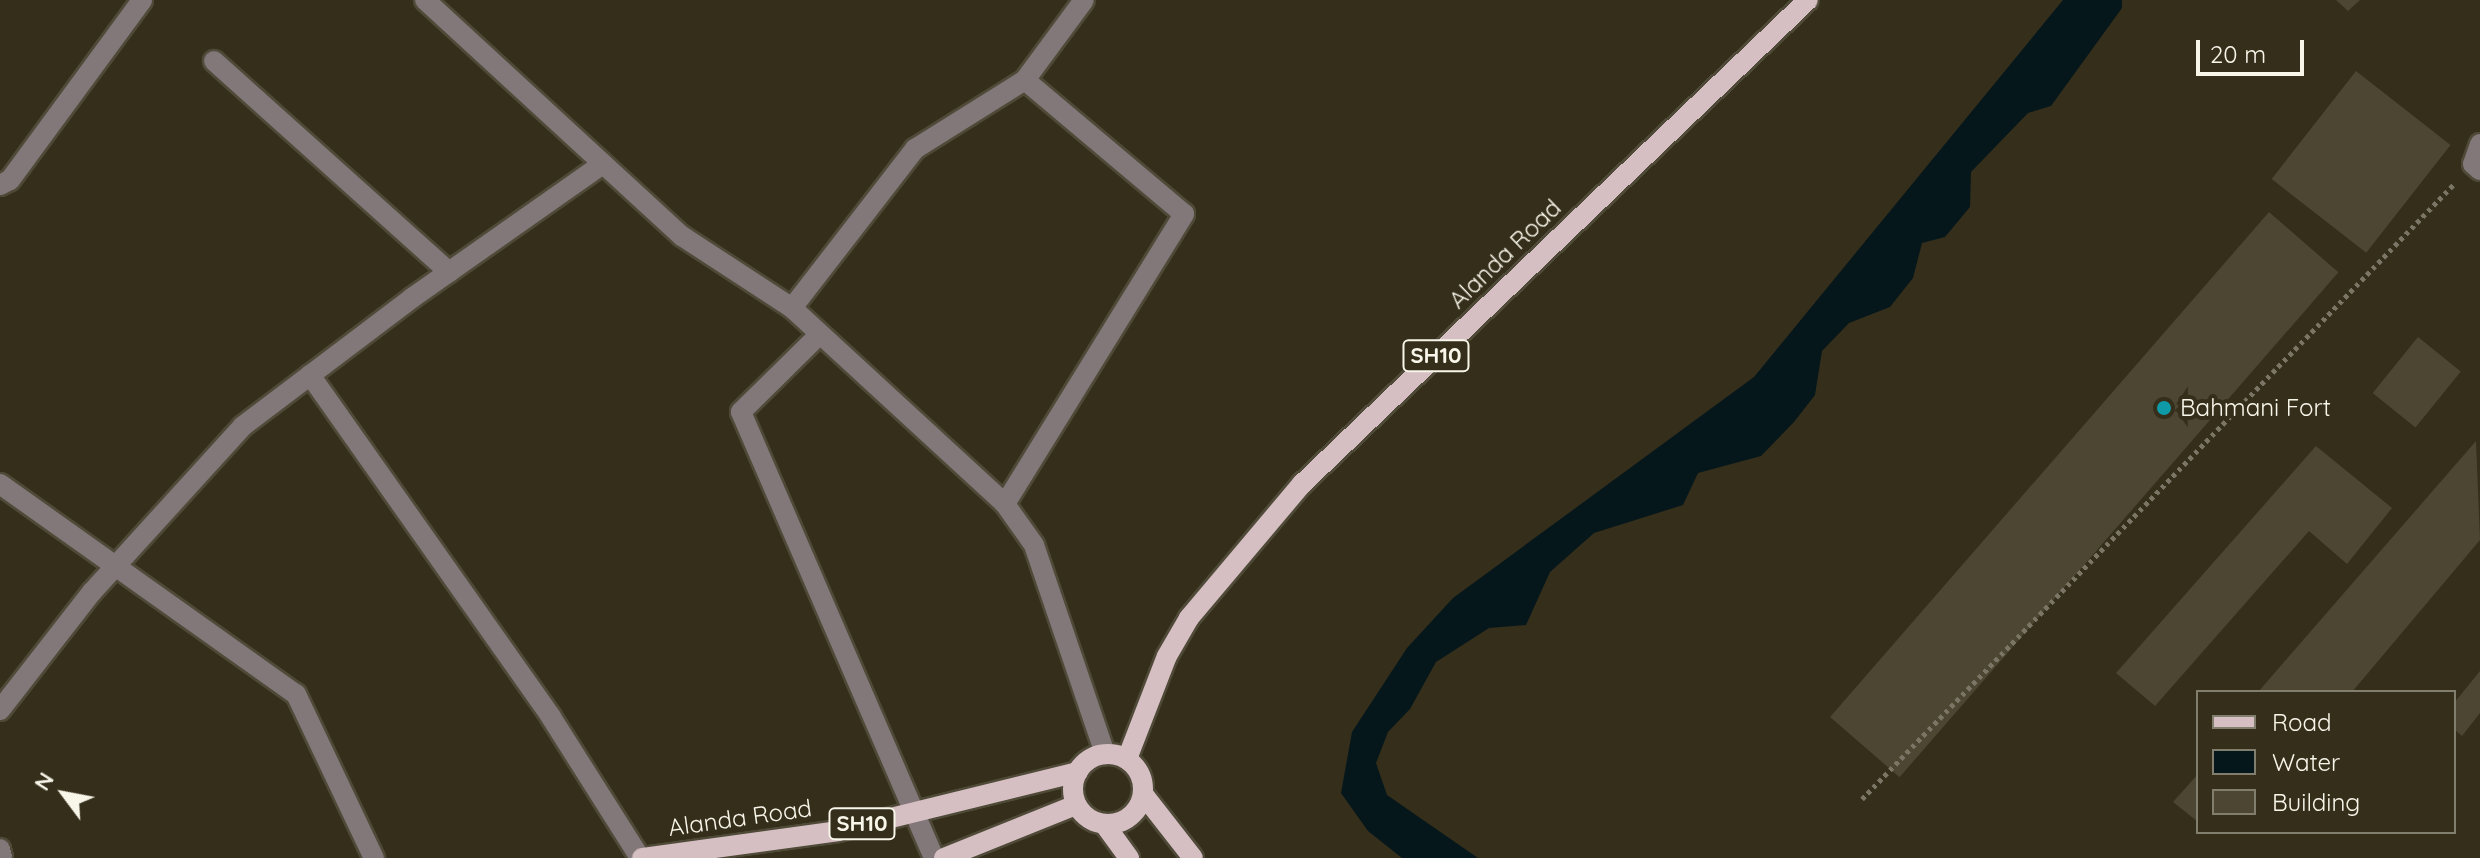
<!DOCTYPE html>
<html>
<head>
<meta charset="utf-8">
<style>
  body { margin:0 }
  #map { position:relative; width:2480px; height:858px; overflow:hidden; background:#342e1b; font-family:Quicksand,sans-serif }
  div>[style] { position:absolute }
  .water>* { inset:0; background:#06171b }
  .building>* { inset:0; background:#4c4632; transform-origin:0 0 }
  .path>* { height:5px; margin-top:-2.5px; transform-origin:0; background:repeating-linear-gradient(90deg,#7a7565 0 4px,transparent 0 8px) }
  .roads { filter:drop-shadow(2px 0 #4f4a38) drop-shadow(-2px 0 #4f4a38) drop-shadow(0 2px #4f4a38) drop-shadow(0 -2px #4f4a38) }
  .minor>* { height:20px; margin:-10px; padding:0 10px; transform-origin:10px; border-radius:10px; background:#827779 }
  .major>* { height:20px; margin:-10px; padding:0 10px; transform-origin:10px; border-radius:10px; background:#d6bfc3 }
  .major>.ring { margin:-10px; padding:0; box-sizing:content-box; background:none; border:20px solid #d6bfc3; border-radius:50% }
  .dots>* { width:22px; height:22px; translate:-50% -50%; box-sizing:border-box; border:4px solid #342e1b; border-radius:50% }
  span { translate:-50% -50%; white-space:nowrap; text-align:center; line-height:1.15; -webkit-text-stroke:8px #342e1b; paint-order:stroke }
  .shield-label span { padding:2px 6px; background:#342e1b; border:2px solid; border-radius:6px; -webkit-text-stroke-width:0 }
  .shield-label { font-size:22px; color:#f8f5e9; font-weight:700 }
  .street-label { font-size:24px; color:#f8f5e9 }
  .poi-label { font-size:24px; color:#f8f5e9 }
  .left { translate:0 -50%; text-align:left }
  .legend { position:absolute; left:2196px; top:690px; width:260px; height:144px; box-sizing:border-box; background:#342e1b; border:2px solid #827e6d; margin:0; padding:10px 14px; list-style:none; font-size:24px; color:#f8f5e9 }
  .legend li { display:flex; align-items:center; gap:16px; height:40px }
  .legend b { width:40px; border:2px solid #827e6d }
  .north { position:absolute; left:24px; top:754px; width:80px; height:80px; -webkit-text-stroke:6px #342e1b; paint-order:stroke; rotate:302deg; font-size:22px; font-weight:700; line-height:32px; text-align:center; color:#f8f5e9 }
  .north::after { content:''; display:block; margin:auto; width:28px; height:36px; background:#f8f5e9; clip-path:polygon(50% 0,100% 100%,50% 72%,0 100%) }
  .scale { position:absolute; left:2196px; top:40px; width:108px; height:36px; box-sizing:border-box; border:4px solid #f8f5e9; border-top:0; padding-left:10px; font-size:24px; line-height:28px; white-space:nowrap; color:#f8f5e9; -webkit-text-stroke:6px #342e1b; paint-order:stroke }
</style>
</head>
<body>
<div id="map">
  <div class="water">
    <div style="clip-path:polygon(2063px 0,2122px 0,2122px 8px,2051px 106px,2028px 113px,1971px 172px,1970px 207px,1945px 237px,1922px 243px,1913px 278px,1890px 307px,1849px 323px,1822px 351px,1815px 395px,1794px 422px,1761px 456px,1698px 473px,1683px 505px,1594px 533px,1550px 572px,1526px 625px,1489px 628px,1436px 662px,1410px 709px,1388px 732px,1376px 763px,1387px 795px,1478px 858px,1402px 858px,1368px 831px,1341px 793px,1352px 732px,1407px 648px,1453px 598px,1754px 377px)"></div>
  </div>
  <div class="building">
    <div style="clip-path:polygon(2336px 0,2360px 0,2348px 11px)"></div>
    <div style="left:2356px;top:71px;width:120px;height:137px;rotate:38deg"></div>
    <div style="left:2269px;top:212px;width:92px;height:669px;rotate:41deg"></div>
    <div style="left:2418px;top:337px;width:55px;height:72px;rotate:39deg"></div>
    <div style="clip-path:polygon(2476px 441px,2480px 540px,2352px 692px,2258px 692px)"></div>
    <div style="clip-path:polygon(2316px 446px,2392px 508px,2347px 564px,2309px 531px,2155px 706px,2116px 673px)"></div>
    <div style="clip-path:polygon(2480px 671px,2480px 713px,2462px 736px,2454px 729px,2454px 703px)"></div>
    <div style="clip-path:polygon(2198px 774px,2198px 822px,2173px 802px)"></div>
  </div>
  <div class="path">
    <div style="left:1862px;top:799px;width:855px;rotate:-46.09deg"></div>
  </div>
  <div class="roads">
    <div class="minor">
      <div style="left:425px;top:0;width:349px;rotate:42.6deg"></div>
      <div style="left:682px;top:236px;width:131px;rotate:33.2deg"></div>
      <div style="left:792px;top:308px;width:289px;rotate:42.6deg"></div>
      <div style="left:1005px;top:504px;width:50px;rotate:54.7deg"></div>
      <div style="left:1034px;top:545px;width:221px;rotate:71.2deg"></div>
      <div style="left:214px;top:61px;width:316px;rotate:41.9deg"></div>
      <div style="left:2480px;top:144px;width:21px;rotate:109deg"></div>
      <div style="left:2473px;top:164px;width:9px;rotate:41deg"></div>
      <div style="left:0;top:185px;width:11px;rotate:-27deg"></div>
      <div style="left:10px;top:180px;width:223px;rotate:-53.7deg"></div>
      <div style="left:792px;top:308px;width:201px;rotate:-52.3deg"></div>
      <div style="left:915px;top:149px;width:130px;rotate:-32.1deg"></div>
      <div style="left:1025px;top:80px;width:99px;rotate:-53.6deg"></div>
      <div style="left:820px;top:334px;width:111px;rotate:135.4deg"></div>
      <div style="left:741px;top:412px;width:486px;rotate:66.6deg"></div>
      <div style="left:310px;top:375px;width:418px;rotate:54.8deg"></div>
      <div style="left:551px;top:717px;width:167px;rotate:57.7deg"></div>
      <div style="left:0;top:484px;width:363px;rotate:35.4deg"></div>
      <div style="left:296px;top:694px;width:182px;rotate:64.6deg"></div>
      <div style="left:1005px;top:504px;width:341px;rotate:-58.3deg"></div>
      <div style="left:1184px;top:214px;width:208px;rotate:-139.9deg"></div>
      <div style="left:0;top:710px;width:150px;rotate:-52.1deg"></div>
      <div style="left:92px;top:592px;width:224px;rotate:-47.7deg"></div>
      <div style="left:243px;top:426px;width:212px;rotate:-37.1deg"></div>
      <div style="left:412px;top:298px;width:233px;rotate:-35.1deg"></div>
      <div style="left:0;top:849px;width:9px;rotate:77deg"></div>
    </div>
    <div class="major">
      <div class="ring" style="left:1073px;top:754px;width:50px;height:50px"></div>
      <div style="left:1127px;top:759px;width:110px;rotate:-68.8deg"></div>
      <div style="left:1167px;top:656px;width:44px;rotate:-59.9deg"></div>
      <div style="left:1189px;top:618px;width:175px;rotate:-49.9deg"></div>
      <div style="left:1302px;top:484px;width:700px;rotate:-43.73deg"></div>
      <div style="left:1143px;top:794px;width:81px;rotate:52deg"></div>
      <div style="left:1105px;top:825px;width:41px;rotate:54deg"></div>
      <div style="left:642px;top:858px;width:198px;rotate:-7.8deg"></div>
      <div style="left:838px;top:831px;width:247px;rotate:-13.8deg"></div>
      <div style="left:944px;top:858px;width:142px;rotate:-21.9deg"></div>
    </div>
  </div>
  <div class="dots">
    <div style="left:2164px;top:408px;background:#0f9aa8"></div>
  </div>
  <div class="shield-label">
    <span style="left:1436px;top:356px">SH10</span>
    <span style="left:862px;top:824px">SH10</span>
  </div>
  <div class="street-label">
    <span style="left:1505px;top:254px;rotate:-44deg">Alanda Road</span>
    <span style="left:740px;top:818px;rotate:-8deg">Alanda Road</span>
  </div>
  <div class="poi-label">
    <span class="left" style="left:2180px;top:408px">Bahmani Fort</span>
  </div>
  <ul class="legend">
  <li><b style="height:10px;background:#d6bfc3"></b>Road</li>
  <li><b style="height:22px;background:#06171b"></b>Water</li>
  <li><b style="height:22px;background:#4c4632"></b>Building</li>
  </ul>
  <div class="north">N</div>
  <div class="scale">20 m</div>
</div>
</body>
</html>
